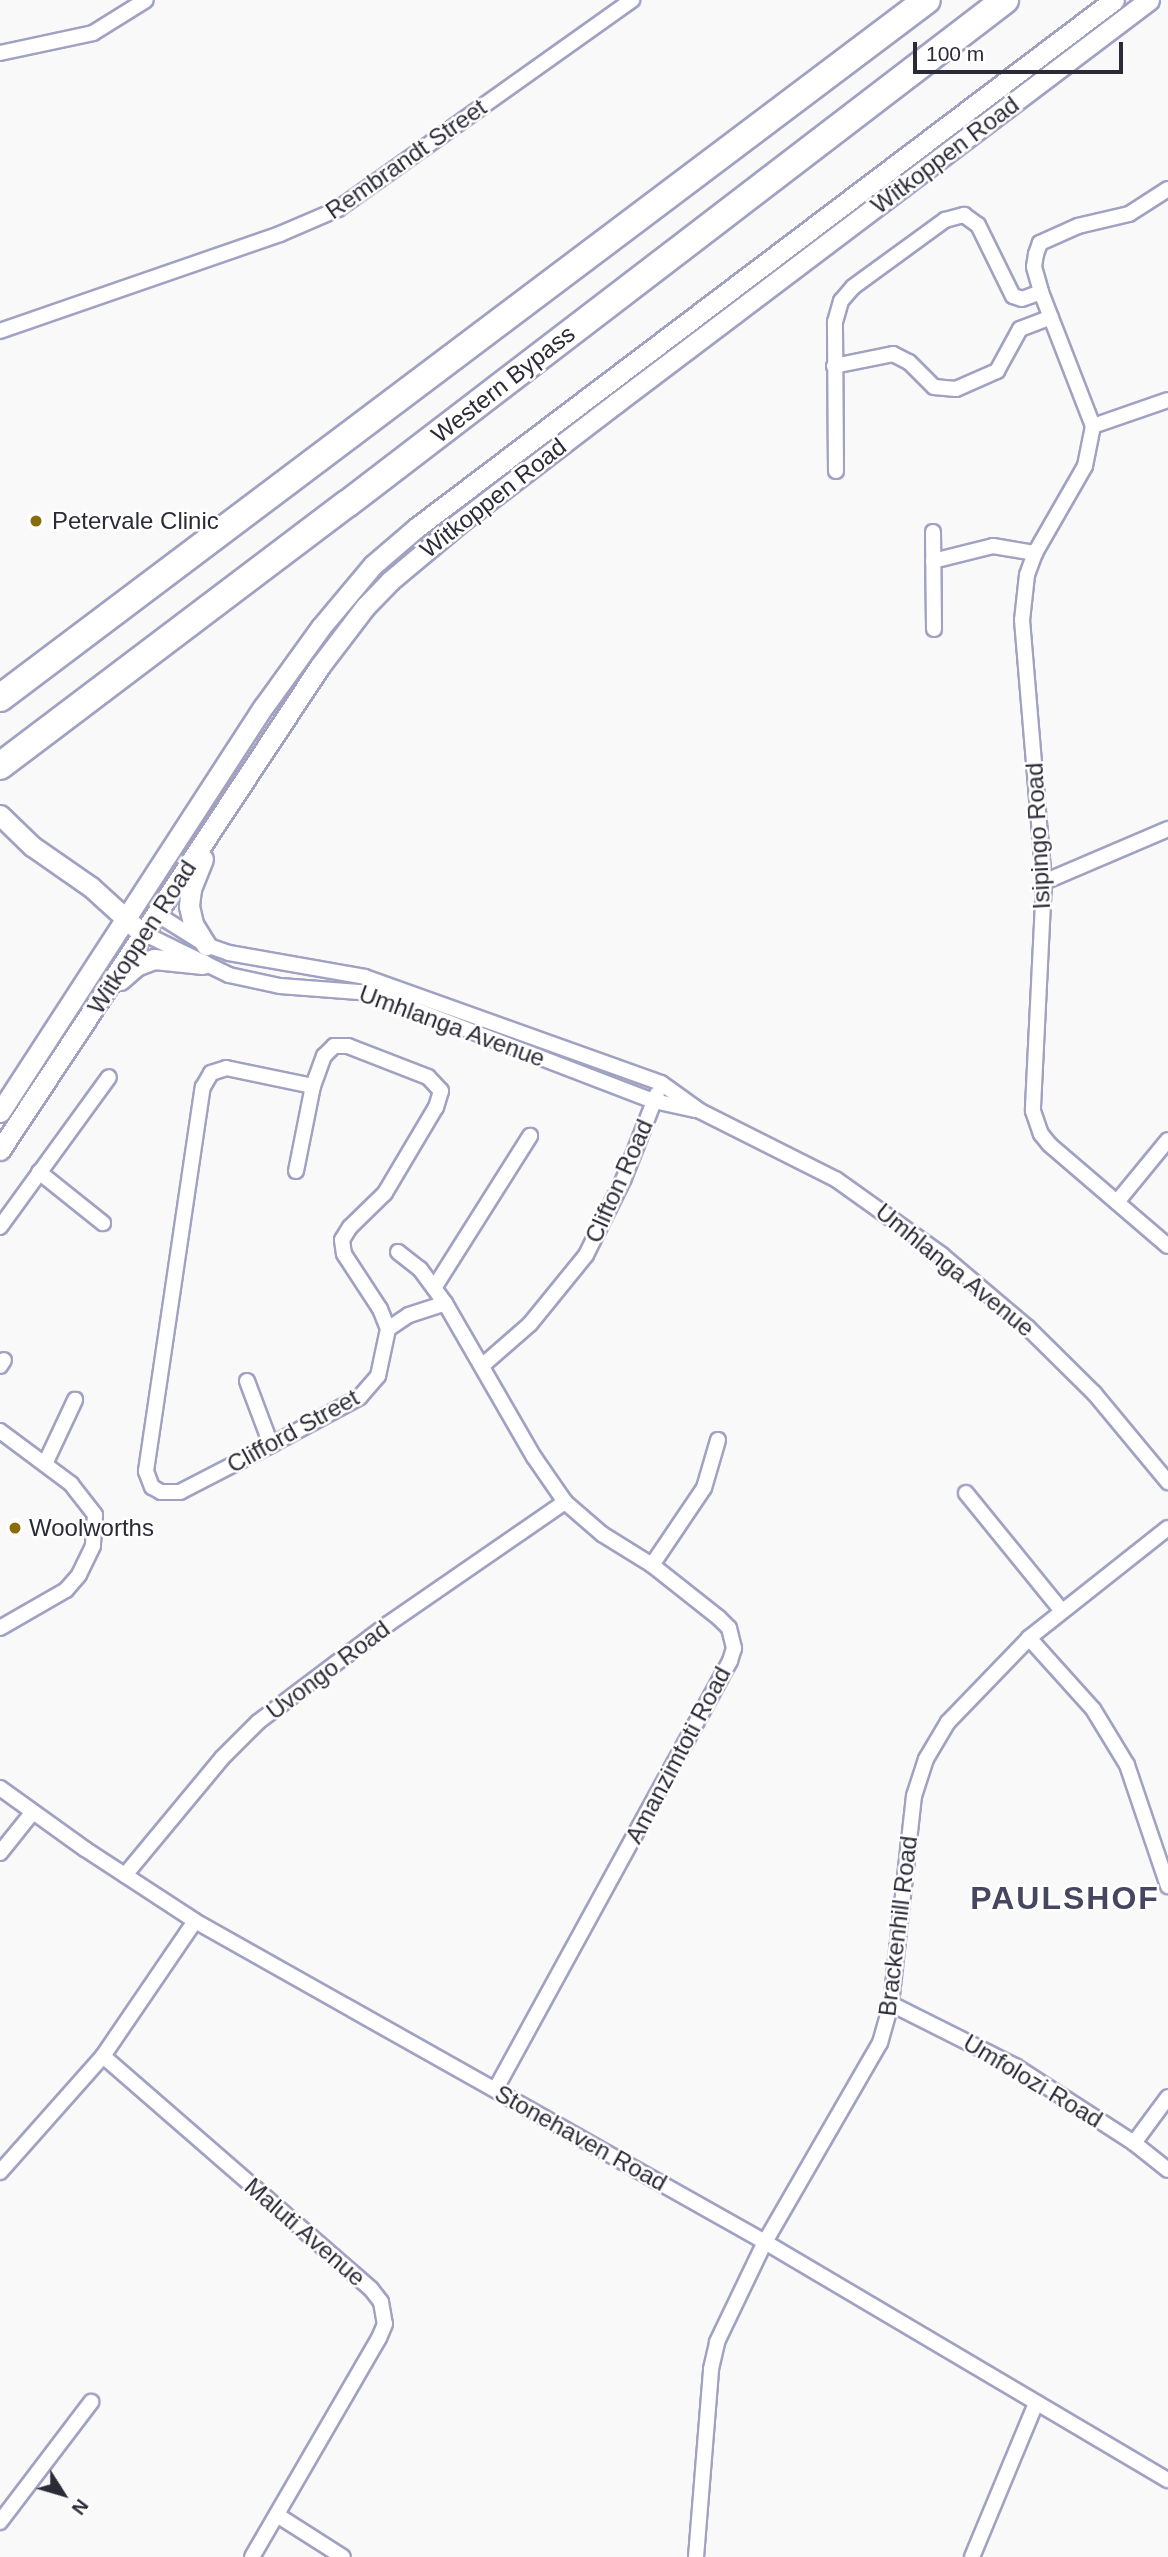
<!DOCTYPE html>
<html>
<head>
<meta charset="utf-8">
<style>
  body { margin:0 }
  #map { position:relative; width:1168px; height:2557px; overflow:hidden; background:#f9f9f9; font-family:Helvetica,sans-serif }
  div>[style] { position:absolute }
  .roads { filter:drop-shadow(2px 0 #a1a2c2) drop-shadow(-2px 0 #a1a2c2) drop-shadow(0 2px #a1a2c2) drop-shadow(0 -2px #a1a2c2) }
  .street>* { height:14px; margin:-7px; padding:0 7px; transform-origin:7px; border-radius:7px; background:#fff }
  .secondary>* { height:19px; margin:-9.5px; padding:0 9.5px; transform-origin:9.5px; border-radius:9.5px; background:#fff }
  .highway>* { height:26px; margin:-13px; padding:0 13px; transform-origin:13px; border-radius:13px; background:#fff }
  .dots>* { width:19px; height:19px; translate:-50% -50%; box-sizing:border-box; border:4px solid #fff; border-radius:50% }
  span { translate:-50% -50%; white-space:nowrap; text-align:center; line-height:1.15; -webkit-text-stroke:5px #fff; paint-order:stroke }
  .street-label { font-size:24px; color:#2b2b38 }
  .poi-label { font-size:24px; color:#2b2b38 }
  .left { translate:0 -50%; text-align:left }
  .district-label { font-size:32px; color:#464661; font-weight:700; letter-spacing:2px }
  .north { position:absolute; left:28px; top:2459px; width:70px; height:70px; -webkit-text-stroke:5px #fff; paint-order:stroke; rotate:127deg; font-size:19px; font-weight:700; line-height:28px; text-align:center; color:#2b2b38 }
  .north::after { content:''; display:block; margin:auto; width:24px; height:32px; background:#2b2b38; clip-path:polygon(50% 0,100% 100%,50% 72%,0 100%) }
  .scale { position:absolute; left:913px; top:42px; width:210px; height:32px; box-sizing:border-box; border:4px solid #2b2b38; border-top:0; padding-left:9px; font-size:21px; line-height:24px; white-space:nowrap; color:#2b2b38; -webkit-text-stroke:5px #fff; paint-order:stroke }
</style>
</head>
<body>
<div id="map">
  <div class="roads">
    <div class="street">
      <div style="left:0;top:53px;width:95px;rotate:-12.1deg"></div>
      <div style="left:93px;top:33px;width:62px;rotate:-31.9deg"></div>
      <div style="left:1168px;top:189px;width:46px;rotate:147.3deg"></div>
      <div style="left:1129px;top:214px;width:52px;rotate:166.8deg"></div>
      <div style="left:1078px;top:226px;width:42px;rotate:155.9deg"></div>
      <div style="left:1040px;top:243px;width:12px;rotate:110deg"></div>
      <div style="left:1036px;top:254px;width:13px;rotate:99deg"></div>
      <div style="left:1034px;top:267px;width:26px;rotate:74deg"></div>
      <div style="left:1041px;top:292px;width:144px;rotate:68.8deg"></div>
      <div style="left:1093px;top:426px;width:41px;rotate:101.3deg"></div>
      <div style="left:1085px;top:466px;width:100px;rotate:119.9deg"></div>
      <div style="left:1035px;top:553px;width:23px;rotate:110deg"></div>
      <div style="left:1027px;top:575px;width:45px;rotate:96.3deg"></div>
      <div style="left:1022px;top:620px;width:263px;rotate:85.2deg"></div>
      <div style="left:1044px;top:882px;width:229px;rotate:92.8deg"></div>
      <div style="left:1033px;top:1111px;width:24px;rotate:71deg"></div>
      <div style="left:1041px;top:1134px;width:14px;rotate:51deg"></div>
      <div style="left:1050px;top:1145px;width:155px;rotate:40.6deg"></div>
      <div style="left:0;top:331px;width:296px;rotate:-19.1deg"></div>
      <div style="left:280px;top:234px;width:63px;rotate:-23.3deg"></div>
      <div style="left:338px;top:209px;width:361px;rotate:-35.4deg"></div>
      <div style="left:834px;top:366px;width:60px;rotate:-11.5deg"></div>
      <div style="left:893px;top:354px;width:18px;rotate:27deg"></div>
      <div style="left:909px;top:362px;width:35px;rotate:45deg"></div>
      <div style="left:934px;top:387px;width:22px;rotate:5deg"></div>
      <div style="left:956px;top:389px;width:45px;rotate:-23.7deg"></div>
      <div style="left:997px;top:371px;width:48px;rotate:-61.3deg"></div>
      <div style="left:1020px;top:329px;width:33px;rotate:-21deg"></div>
      <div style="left:1093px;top:426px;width:79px;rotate:-19.1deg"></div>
      <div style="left:836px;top:471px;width:149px;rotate:-90.4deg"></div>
      <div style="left:835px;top:322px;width:22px;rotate:-74deg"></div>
      <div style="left:841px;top:301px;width:18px;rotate:-49deg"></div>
      <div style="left:853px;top:287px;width:114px;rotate:-36.1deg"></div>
      <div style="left:945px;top:220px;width:20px;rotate:-15deg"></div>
      <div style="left:964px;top:215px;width:17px;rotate:36deg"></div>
      <div style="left:978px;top:225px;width:79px;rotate:63.8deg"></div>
      <div style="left:1013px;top:296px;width:9px;rotate:18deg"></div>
      <div style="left:1022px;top:299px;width:20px;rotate:-20deg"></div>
      <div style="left:933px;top:532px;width:97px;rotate:89.4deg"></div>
      <div style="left:933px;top:561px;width:62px;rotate:-14deg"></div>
      <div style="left:993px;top:546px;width:43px;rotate:9.5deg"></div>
      <div style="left:1044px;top:882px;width:135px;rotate:-23.1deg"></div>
      <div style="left:155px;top:913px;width:60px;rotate:32.1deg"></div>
      <div style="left:206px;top:945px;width:24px;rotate:19deg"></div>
      <div style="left:229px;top:953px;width:138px;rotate:10deg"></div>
      <div style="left:365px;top:977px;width:314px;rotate:19.7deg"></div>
      <div style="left:661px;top:1083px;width:48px;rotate:35.7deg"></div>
      <div style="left:700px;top:1111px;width:153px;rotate:26.7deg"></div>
      <div style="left:837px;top:1180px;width:129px;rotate:35.5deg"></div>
      <div style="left:942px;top:1255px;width:113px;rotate:40.3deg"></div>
      <div style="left:1028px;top:1328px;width:93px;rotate:44.6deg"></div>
      <div style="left:1094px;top:1393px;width:116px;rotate:50.3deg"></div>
      <div style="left:143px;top:933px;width:96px;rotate:26deg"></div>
      <div style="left:229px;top:975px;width:52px;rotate:12.2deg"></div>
      <div style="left:280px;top:986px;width:92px;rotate:4.4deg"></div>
      <div style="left:372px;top:993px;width:302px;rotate:21deg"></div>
      <div style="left:654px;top:1101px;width:42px;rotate:12.4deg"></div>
      <div style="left:334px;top:1046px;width:14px"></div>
      <div style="left:348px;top:1046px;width:86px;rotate:21.2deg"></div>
      <div style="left:428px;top:1077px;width:19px;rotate:47deg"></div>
      <div style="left:441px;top:1091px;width:17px;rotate:107deg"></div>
      <div style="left:436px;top:1107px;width:100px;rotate:120.7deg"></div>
      <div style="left:385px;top:1193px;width:49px;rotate:135.8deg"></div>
      <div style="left:350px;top:1227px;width:15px;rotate:122deg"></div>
      <div style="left:342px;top:1240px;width:14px;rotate:82deg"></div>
      <div style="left:344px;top:1254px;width:66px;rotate:56.8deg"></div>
      <div style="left:380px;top:1309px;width:22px;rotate:68deg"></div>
      <div style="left:388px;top:1329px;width:48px;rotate:102deg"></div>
      <div style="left:378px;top:1376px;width:28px;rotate:131deg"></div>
      <div style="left:360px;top:1397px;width:101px;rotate:151.7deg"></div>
      <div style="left:271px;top:1445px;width:102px;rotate:152.7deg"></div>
      <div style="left:180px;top:1492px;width:19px;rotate:180deg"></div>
      <div style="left:161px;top:1492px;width:10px;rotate:-151deg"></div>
      <div style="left:152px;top:1487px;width:17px;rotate:-111deg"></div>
      <div style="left:146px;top:1471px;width:388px;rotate:-81.6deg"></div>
      <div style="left:203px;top:1087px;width:16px;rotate:-60deg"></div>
      <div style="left:211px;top:1073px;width:16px;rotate:-18deg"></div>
      <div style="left:226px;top:1068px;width:89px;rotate:11.7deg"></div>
      <div style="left:313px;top:1086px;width:32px;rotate:-70deg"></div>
      <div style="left:324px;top:1056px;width:14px;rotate:-45deg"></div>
      <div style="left:296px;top:1171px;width:87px;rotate:-78.7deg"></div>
      <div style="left:39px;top:1172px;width:82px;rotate:38.6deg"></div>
      <div style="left:1117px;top:1202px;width:80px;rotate:-50.6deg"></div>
      <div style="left:0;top:1227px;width:185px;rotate:-54deg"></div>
      <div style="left:398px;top:1252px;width:28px;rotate:38deg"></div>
      <div style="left:420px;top:1269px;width:42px;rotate:53.7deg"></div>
      <div style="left:445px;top:1303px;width:178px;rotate:60deg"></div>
      <div style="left:534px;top:1457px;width:55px;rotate:55.4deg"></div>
      <div style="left:565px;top:1502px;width:49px;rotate:40.9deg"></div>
      <div style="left:602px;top:1534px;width:59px;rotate:31.8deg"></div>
      <div style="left:652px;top:1565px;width:85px;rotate:38.3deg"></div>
      <div style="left:719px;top:1618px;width:14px;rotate:45deg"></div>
      <div style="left:729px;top:1628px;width:21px;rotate:76deg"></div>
      <div style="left:734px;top:1648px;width:14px;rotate:107deg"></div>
      <div style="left:730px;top:1661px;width:489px;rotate:118.7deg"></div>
      <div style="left:434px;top:1288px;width:180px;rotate:-57.7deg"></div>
      <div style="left:388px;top:1329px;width:25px;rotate:-34deg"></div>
      <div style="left:409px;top:1315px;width:38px;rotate:-18deg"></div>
      <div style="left:483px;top:1365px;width:62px;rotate:-41.1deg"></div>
      <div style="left:530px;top:1324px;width:89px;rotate:-50.9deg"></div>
      <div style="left:586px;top:1255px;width:86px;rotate:-63.7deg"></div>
      <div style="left:624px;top:1178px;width:90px;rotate:-68.6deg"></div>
      <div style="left:0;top:1366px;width:7px;rotate:-56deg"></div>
      <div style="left:247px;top:1381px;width:68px;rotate:69.4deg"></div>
      <div style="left:0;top:1431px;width:89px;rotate:36.7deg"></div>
      <div style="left:71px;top:1484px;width:39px;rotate:52deg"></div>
      <div style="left:95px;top:1515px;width:31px;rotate:94deg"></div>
      <div style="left:93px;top:1546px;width:32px;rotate:116deg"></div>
      <div style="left:79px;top:1575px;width:20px;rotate:131deg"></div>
      <div style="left:66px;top:1590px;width:76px;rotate:150.1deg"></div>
      <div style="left:45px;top:1464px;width:71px;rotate:-64.9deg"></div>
      <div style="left:966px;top:1493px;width:152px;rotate:50.9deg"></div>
      <div style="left:652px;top:1565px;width:93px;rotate:-56deg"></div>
      <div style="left:704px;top:1488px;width:50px;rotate:-73.7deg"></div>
      <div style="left:1029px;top:1638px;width:96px;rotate:48deg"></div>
      <div style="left:1093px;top:1709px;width:66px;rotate:58.7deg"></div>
      <div style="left:1127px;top:1765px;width:128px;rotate:71.3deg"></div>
      <div style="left:0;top:1788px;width:105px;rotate:35.7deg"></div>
      <div style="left:85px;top:1849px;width:131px;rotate:33.2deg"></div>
      <div style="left:195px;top:1921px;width:654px;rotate:29.39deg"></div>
      <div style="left:765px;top:2242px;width:468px;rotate:30.6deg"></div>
      <div style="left:0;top:1853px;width:51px;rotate:-51.3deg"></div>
      <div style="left:125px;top:1875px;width:152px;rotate:-50.3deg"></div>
      <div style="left:222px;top:1758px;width:51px;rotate:-45deg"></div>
      <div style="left:258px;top:1722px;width:163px;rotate:-37deg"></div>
      <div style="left:388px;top:1624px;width:215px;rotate:-34.6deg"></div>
      <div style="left:891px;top:2004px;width:139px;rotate:26.6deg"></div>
      <div style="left:1015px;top:2066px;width:142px;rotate:32.9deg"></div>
      <div style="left:1134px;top:2143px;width:43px;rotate:38.5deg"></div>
      <div style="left:103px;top:2056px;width:355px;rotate:41deg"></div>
      <div style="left:371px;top:2289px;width:16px;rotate:52deg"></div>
      <div style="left:381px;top:2302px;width:22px;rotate:80deg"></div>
      <div style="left:385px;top:2324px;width:15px;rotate:113deg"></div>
      <div style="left:379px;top:2338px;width:253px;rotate:120.1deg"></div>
      <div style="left:1134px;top:2143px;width:57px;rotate:-53.5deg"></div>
      <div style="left:0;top:2172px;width:155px;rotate:-48.4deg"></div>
      <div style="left:103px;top:2056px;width:163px;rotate:-55.7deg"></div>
      <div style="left:277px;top:2515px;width:78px;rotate:32.5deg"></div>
      <div style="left:0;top:2522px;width:151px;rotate:-52.8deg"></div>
      <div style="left:696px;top:2557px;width:189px;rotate:-85.4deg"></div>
      <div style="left:711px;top:2369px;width:28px;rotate:-77deg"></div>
      <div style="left:717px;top:2342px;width:111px;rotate:-64.4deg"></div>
      <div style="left:765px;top:2242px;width:230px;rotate:-60deg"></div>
      <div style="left:880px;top:2043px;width:41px;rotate:-74.2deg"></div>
      <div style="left:891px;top:2004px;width:209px;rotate:-83.7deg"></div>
      <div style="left:914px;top:1796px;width:39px;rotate:-72deg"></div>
      <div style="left:926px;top:1759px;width:43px;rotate:-59.3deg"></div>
      <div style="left:948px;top:1722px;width:117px;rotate:-46deg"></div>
      <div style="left:1029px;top:1638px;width:177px;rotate:-38.4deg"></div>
      <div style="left:972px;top:2557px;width:167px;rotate:-67.4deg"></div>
    </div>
    <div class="secondary">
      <div style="left:0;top:815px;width:45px;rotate:44.1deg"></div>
      <div style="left:32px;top:846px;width:72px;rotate:34.8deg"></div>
      <div style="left:91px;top:887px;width:61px;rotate:42.3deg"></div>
      <div style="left:203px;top:859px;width:32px;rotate:112deg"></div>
      <div style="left:191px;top:889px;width:17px;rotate:97deg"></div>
      <div style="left:189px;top:906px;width:18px;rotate:77deg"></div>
      <div style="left:193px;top:924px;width:25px;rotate:58deg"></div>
      <div style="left:120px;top:980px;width:21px;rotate:-41deg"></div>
      <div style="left:136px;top:966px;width:19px;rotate:-21deg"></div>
      <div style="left:154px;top:959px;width:49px;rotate:5.8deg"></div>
      <div style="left:0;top:1112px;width:484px;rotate:-57deg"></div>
      <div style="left:264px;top:706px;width:97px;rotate:-54.2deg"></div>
      <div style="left:321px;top:627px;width:81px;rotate:-50deg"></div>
      <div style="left:373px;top:565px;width:57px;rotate:-40.7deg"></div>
      <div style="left:416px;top:528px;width:875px;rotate:-37.11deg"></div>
      <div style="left:0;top:1150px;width:580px;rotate:-56.53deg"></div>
      <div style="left:320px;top:666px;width:74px;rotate:-52.7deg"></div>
      <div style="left:365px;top:607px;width:36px;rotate:-46deg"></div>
      <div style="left:390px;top:581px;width:90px;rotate:-40deg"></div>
      <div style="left:459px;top:523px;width:198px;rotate:-37.4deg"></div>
      <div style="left:616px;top:403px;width:668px;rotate:-37.09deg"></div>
    </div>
    <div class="highway">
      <div style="left:0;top:698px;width:1160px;rotate:-36.98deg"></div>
      <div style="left:0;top:766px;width:435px;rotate:-37.1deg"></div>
      <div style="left:347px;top:504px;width:829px;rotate:-37.45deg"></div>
    </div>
  </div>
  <div class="dots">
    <div style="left:36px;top:521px;background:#896c0b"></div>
    <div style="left:15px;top:1528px;background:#896c0b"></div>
  </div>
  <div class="street-label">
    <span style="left:945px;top:155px;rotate:-37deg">Witkoppen Road</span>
    <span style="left:406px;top:159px;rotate:-35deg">Rembrandt Street</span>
    <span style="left:503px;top:384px;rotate:-38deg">Western Bypass</span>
    <span style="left:493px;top:498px;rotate:-38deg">Witkoppen Road</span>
    <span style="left:1038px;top:836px;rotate:-93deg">Isipingo Road</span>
    <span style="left:142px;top:937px;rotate:-57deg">Witkoppen Road</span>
    <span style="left:452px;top:1026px;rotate:20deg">Umhlanga Avenue</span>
    <span style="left:619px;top:1181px;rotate:-66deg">Clifton Road</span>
    <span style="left:955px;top:1270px;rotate:39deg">Umhlanga Avenue</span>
    <span style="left:293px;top:1431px;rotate:-29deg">Clifford Street</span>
    <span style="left:328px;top:1670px;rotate:-37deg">Uvongo Road</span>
    <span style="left:678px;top:1755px;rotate:-62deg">Amanzimtoti Road</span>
    <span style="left:898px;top:1926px;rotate:-83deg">Brackenhill Road</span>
    <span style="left:1033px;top:2081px;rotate:31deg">Umfolozi Road</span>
    <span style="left:581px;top:2138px;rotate:29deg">Stonehaven Road</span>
    <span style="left:305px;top:2232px;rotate:41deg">Maluti Avenue</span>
  </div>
  <div class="poi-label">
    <span class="left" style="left:52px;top:521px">Petervale Clinic</span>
    <span class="left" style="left:29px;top:1528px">Woolworths</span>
  </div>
  <div class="district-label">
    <span style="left:1065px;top:1898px">PAULSHOF</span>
  </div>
  <div class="north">N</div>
  <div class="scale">100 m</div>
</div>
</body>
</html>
